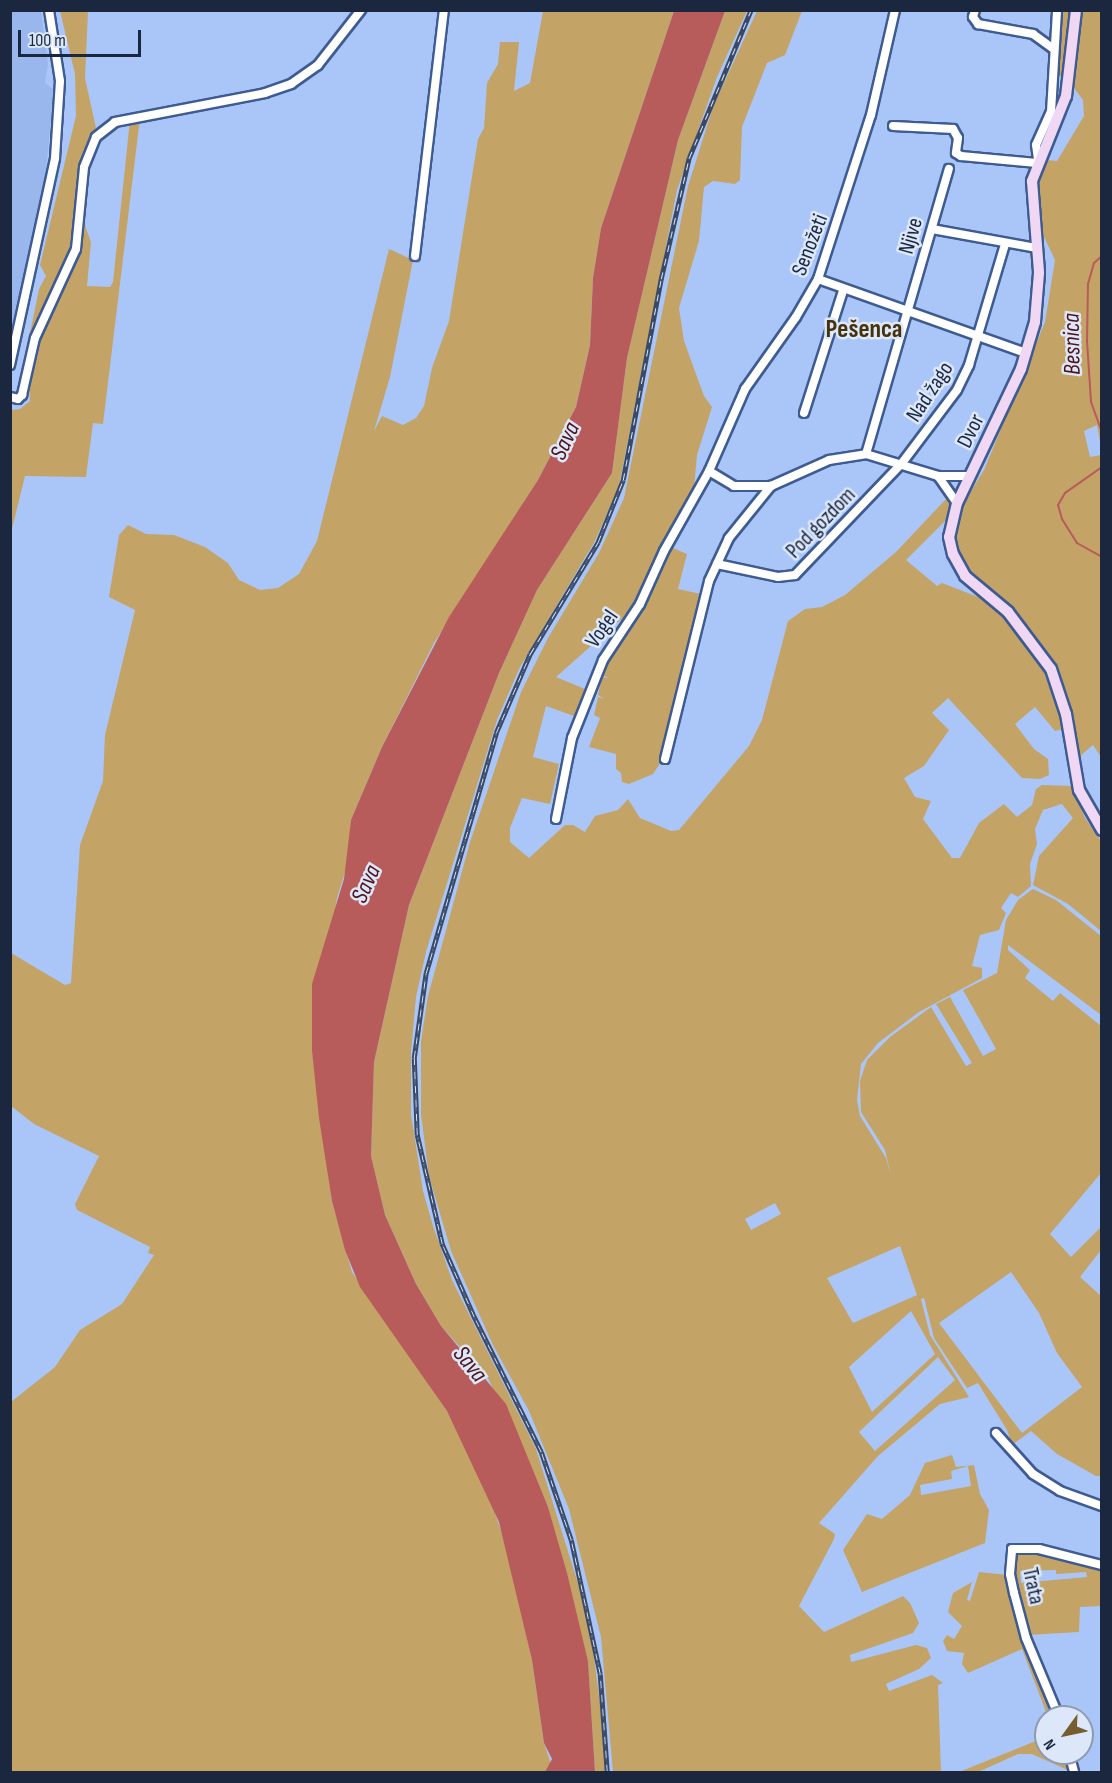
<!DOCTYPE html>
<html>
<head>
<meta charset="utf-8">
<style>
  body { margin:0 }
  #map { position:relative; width:1112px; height:1783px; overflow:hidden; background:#aac6f8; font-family:"Sofia Sans Condensed",sans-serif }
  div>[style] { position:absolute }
  .built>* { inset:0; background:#9ab7ed }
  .green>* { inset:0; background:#c4a367 }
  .water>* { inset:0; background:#b85b5b }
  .stream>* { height:2px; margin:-1px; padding:0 1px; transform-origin:1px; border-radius:1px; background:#b85b5b }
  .roads { filter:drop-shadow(2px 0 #3e5b92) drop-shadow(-2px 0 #3e5b92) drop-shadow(0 2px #3e5b92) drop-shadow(0 -2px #3e5b92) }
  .street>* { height:8px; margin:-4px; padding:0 4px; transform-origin:4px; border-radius:4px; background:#fff }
  .secondary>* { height:10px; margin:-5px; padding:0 5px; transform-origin:5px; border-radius:5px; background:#f0d8f4 }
  .rail>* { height:4.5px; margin-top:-2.25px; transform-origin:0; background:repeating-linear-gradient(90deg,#dce7fa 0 7px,#394966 0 14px); box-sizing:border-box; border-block:2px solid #394966 }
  span { translate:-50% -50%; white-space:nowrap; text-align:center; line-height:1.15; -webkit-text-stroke:5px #dce7fa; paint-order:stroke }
  .street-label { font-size:22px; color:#1a273e }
  .water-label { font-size:24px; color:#4f1216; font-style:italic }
  .quarter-label { font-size:26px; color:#45320b; font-weight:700 }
  .frame { position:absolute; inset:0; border:12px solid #1a273e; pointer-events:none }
  .north { position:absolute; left:1034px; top:1705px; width:60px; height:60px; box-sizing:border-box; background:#dce7fa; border:2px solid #8e9aaf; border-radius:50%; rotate:237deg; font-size:16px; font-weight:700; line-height:24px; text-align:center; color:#1a273e }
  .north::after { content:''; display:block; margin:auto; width:21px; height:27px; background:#775e2f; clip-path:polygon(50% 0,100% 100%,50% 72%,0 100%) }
  .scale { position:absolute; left:18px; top:30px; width:123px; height:27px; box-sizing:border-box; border:3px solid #1a273e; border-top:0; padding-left:8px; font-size:18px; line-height:21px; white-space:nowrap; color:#1a273e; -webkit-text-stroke:4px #dce7fa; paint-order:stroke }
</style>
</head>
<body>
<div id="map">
  <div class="built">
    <div style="clip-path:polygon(11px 11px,41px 11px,48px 64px,45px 83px,54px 90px,45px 179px,11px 346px)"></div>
  </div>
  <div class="green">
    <div style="clip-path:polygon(60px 11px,88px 11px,85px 78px,96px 128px,83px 155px,68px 260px,29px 338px,39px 289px,46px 276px,40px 265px,76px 116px,75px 74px)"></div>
    <div style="clip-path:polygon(543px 11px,674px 11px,601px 228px,593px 278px,590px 344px,576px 407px,538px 480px,434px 643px,382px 747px,351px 820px,347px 866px,337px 898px,312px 1051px,332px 1201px,352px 1272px,447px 1411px,488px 1493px,507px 1548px,532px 1660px,544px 1743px,551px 1764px,545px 1772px,11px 1772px,11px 1402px,55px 1367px,80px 1330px,122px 1304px,154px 1255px,148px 1253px,150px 1247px,77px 1210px,75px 1204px,99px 1156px,34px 1124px,11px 1106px,11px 953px,65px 985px,71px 983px,80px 845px,103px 781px,105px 735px,135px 610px,109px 597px,119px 535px,128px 525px,146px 534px,174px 535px,205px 547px,228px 563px,239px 580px,260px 590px,278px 588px,299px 574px,317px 541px,389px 249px,413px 260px,390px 377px,374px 431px,382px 416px,403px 425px,416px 418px,424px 406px,432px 368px,449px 321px,478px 139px,484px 128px,487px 83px,498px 64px,500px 42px,519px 42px,514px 91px,530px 83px)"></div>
    <div style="clip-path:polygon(725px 11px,747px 11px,717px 77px,677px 190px,619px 486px,595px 541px,520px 667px,497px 720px,426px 952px,416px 997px,411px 1053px,411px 1114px,423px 1191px,433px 1226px,452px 1280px,536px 1449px,581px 1593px,592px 1641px,603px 1728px,605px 1772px,595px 1772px,588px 1661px,548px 1507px,488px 1378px,441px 1326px,416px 1284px,385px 1215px,371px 1156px,374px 1062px,409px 905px,499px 673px,537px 590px,612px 473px,627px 358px,678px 140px)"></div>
    <div style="clip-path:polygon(evenodd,757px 11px,802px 11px,785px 55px,767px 63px,742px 127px,740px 180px,735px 184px,713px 181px,704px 187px,699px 241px,679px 308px,684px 341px,704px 396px,712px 407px,697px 455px,694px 488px,634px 608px,556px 677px,585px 689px,574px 716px,546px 706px,533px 757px,559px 764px,550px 804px,522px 798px,510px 828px,510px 842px,529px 858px,565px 825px,573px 825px,585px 832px,595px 816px,618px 810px,628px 799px,640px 818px,671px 831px,679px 830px,749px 746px,762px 720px,788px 621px,805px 609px,822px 607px,845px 595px,896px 552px,947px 498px,951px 504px,948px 518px,906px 560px,937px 586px,942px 583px,986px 600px,1006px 615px,1047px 671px,1063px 729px,1055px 731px,1035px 707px,1015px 724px,1034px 749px,1048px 759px,1049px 775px,1040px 779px,1022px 778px,948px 698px,932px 713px,949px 730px,924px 766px,904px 778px,915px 797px,931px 801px,923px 819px,952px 858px,960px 858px,979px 823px,1004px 804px,1017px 817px,1032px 805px,1036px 789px,1042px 785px,1072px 786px,1085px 818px,1101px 841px,1101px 931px,1068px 904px,1033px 885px,1039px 856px,1073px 818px,1062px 804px,1043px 810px,1035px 829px,1037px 844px,1030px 864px,1031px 886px,1018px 897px,1011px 893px,1001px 908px,1006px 913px,999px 930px,980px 935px,972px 966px,982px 968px,982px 978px,919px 1012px,878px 1043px,861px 1064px,857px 1100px,860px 1116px,886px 1158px,891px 1176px,885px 1150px,861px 1112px,860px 1081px,867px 1060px,890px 1037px,931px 1007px,966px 1066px,972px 1063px,936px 1004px,950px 997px,983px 1056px,996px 1049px,963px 990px,997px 973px,1006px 920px,1018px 900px,1033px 889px,1056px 900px,1101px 936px,1101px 1015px,1008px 945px,1008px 950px,1030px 970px,1025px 978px,1053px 1001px,1060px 993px,1101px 1026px,1101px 1173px,1050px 1234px,1071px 1257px,1101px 1227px,1101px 1250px,1080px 1277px,1101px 1296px,1102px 1476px,1096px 1476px,1057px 1454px,1031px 1431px,1012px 1445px,1007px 1430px,978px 1383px,967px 1388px,934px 1338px,924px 1298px,921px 1299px,930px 1335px,969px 1397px,940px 1404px,878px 1456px,819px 1523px,835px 1534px,834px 1539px,799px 1606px,824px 1632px,903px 1596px,910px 1603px,919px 1623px,913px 1633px,850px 1655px,851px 1662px,916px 1645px,927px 1648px,931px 1658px,919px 1669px,886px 1684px,889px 1691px,932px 1675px,943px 1683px,938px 1685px,941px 1772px,613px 1772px,601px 1637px,569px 1509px,529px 1411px,493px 1345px,451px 1251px,429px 1176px,421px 1115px,421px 1041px,428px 996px,470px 842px,521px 692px,548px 638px,599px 553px,624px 498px,688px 186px,713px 107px,757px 11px,775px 1203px,781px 1214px,751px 1230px,745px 1219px,775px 1203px,757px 11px,900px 1246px,917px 1295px,853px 1323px,827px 1278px,900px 1246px,757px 11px,1011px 1272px,1039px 1313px,1057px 1353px,1082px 1387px,1022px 1433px,939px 1323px,1011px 1272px,757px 11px,911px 1311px,935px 1354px,872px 1412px,849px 1367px,911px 1311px,757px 11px,938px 1357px,955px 1380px,875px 1451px,859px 1432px,938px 1357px)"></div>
    <div style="clip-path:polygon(1060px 11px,1069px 11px,1062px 76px,1057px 76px)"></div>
    <div style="clip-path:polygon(1082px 11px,1101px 11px,1101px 447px,1097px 425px,1084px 431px,1090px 457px,1101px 455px,1101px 757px,1093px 745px,1080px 756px,1056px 669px,1027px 625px,969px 574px,957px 553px,955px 529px,962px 506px,984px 470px,1045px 322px,1055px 260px,1039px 226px,1037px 181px,1046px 160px,1057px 161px,1084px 116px,1083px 100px,1074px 88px)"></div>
    <div style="clip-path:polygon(140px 118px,103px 424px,93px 423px,86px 477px,25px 476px,11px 533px,11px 410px,20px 409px,30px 401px,29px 382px,45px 323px,79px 251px,85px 187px,84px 223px,91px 242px,87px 286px,110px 287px,113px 282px,130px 120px)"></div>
    <div style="clip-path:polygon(677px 532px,673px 548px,687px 554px,678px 589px,701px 594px,661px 762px,653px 774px,629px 784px,622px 782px,621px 773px,616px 769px,616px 754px,589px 747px,600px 718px,594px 715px,598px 697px,604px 699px,598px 695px,602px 677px,609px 678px,602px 675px,606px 661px,644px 606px)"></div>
    <div style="clip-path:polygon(evenodd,952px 1455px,956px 1467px,974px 1465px,980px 1494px,989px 1510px,985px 1543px,862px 1592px,843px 1550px,867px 1514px,882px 1519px,910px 1495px,925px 1463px,952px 1455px,968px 1466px,971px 1486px,921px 1495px,920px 1485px,952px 1479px,951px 1471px,968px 1466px)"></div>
    <div style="clip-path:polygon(evenodd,1035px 1550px,1067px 1561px,1101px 1567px,1101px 1606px,1080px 1607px,1079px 1632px,1028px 1635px,1012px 1576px,1015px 1552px,1035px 1550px,1056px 1570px,1056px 1574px,1086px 1572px,1087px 1577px,1021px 1583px,1020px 1571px,1056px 1570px)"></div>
    <div style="clip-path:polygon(979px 1572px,1008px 1575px,1058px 1717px,1048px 1717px,1022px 1649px,968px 1673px,962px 1664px,964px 1653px,947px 1651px,943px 1641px,947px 1635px,954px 1639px,962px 1626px,948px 1612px,953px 1593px,972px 1582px,967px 1600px,970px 1601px)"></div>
    <div style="clip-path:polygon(1046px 1737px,1046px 1753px,1067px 1753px,1072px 1772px,1032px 1754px,1018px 1754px,978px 1772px,959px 1772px)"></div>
  </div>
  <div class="water">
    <div style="clip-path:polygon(674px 11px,725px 11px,678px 140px,627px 358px,612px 473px,537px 590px,499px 673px,409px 905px,374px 1062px,371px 1156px,385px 1215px,416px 1284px,441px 1326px,506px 1404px,548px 1507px,567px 1573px,588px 1661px,595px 1772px,545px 1772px,552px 1759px,544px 1743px,532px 1660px,499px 1522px,447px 1411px,360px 1287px,345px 1250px,332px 1201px,319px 1118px,312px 1051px,312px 984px,344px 879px,351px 820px,382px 747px,449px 617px,538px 480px,576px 407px,590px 345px,593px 278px,601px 228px)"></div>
  </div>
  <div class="stream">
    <div style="left:1102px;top:256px;width:11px;rotate:139deg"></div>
    <div style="left:1094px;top:263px;width:22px;rotate:106deg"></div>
    <div style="left:1088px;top:284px;width:57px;rotate:91deg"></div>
    <div style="left:1087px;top:341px;width:61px;rotate:86.2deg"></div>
    <div style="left:1091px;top:402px;width:32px;rotate:70deg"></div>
    <div style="left:1102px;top:467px;width:45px;rotate:144.9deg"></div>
    <div style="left:1065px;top:493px;width:14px;rotate:120deg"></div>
    <div style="left:1058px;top:505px;width:15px;rotate:74deg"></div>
    <div style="left:1062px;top:519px;width:28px;rotate:58deg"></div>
    <div style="left:1077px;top:543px;width:29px;rotate:29deg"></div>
  </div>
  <div class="roads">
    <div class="street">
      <div style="left:975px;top:10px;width:7px;rotate:106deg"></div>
      <div style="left:973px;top:17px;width:9px;rotate:54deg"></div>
      <div style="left:978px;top:24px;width:56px;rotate:10.3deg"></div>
      <div style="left:1033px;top:34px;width:26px;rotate:36deg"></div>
      <div style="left:893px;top:126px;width:60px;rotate:2.9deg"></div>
      <div style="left:953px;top:129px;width:10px;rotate:61deg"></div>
      <div style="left:958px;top:138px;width:15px;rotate:98deg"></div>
      <div style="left:956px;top:153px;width:6px;rotate:31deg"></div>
      <div style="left:961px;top:156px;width:76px;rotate:5.3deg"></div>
      <div style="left:1038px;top:159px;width:14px;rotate:-98deg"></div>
      <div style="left:1036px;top:145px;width:36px;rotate:-66deg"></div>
      <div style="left:1051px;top:112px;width:102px;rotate:-86.6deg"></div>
      <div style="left:932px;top:229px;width:107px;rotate:10.3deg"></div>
      <div style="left:415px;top:256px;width:248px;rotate:-83.3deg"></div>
      <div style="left:818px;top:279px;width:221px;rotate:19.6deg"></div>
      <div style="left:10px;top:365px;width:212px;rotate:-77.7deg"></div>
      <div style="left:55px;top:158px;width:77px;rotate:-86.3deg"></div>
      <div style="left:60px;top:81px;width:72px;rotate:-98.8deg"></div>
      <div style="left:10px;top:397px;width:8px;rotate:14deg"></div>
      <div style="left:18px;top:399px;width:6px;rotate:-45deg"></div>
      <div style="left:22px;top:395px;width:58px;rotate:-77.2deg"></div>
      <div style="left:35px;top:338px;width:98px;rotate:-65.3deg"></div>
      <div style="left:76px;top:249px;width:82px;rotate:-84.4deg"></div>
      <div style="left:84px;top:167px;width:32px;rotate:-68deg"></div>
      <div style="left:96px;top:137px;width:24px;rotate:-38deg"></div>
      <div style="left:115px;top:122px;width:153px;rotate:-10.9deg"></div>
      <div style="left:265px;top:93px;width:28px;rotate:-19deg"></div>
      <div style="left:291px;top:84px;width:33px;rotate:-35deg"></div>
      <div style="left:318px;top:65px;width:70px;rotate:-52deg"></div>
      <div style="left:804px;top:413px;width:128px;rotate:-72.3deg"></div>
      <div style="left:866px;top:454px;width:297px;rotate:-73.8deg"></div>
      <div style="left:709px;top:471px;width:29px;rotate:31deg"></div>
      <div style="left:734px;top:486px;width:37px"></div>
      <div style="left:771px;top:486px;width:64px;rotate:-24.1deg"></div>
      <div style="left:829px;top:460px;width:37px;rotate:-9deg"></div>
      <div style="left:866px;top:454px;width:75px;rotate:17deg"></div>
      <div style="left:938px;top:476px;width:32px"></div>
      <div style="left:938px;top:476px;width:33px;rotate:55deg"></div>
      <div style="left:717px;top:564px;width:62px;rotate:12deg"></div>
      <div style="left:778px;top:577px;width:17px;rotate:-7deg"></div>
      <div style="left:795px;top:575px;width:155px;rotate:-46.3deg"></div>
      <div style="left:902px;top:463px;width:91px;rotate:-53deg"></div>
      <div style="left:957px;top:390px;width:28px;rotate:-64deg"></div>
      <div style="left:969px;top:365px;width:126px;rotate:-73.4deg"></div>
      <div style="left:665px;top:759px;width:183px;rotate:-76.1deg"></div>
      <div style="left:709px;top:581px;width:47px;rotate:-65.1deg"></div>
      <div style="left:729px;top:538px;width:67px;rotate:-51.1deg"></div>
      <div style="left:556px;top:819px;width:83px;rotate:-78.8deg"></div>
      <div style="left:572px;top:738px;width:84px;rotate:-68.3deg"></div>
      <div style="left:603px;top:660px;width:67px;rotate:-56.5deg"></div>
      <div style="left:640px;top:604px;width:58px;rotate:-65.6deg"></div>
      <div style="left:664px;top:551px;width:92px;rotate:-60.6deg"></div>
      <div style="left:709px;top:471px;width:90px;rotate:-66.3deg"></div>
      <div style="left:745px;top:389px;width:88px;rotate:-54.7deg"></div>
      <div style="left:796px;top:317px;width:44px;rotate:-59.9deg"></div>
      <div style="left:818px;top:279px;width:172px;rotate:-72.1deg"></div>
      <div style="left:871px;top:115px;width:108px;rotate:-77.1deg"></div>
      <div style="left:996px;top:1433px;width:55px;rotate:47.9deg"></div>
      <div style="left:1033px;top:1474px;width:32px;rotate:32deg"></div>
      <div style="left:1060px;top:1491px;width:45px;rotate:19.7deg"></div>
      <div style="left:1059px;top:1717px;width:86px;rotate:-112.7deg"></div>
      <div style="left:1026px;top:1638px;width:47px;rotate:-104.9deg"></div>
      <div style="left:1014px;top:1593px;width:19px;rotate:-102deg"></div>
      <div style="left:1010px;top:1574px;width:25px;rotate:-85deg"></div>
      <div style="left:1012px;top:1549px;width:27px"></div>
      <div style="left:1039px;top:1549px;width:65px;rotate:14.3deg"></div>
      <div style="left:1069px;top:1753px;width:20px;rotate:75deg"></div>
    </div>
    <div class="secondary">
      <div style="left:1076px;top:10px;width:87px;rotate:96.6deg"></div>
      <div style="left:1066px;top:96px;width:92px;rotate:111.8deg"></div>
      <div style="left:1032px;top:181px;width:92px;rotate:85.6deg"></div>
      <div style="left:1039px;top:273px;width:49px;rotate:94.7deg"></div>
      <div style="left:1035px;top:322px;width:49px;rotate:106.6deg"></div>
      <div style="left:1021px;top:369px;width:148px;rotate:115.5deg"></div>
      <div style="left:957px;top:503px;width:35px;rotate:103deg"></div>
      <div style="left:949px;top:537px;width:17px;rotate:77deg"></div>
      <div style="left:953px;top:554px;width:25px;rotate:61deg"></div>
      <div style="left:965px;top:576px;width:56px;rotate:39.9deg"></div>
      <div style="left:1008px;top:612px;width:71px;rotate:53deg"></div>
      <div style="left:1051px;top:669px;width:47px;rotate:71.6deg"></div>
      <div style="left:1066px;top:714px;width:77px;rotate:80.3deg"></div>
      <div style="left:1079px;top:790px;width:46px;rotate:60.1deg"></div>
    </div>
  </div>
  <div class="rail">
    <div style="left:607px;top:1772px;width:98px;rotate:-94.1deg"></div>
    <div style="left:600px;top:1674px;width:137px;rotate:-102.2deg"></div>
    <div style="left:571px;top:1540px;width:93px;rotate:-108.8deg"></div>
    <div style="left:541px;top:1452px;width:151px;rotate:-116.4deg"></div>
    <div style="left:474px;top:1317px;width:80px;rotate:-113.7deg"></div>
    <div style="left:442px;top:1244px;width:112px;rotate:-102.9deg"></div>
    <div style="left:417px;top:1135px;width:77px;rotate:-92.2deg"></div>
    <div style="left:414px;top:1058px;width:86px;rotate:-82deg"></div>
    <div style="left:426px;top:973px;width:250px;rotate:-73.7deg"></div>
    <div style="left:496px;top:733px;width:86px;rotate:-66.7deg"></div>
    <div style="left:530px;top:654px;width:131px;rotate:-58.7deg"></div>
    <div style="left:598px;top:542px;width:67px;rotate:-68deg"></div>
    <div style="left:623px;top:480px;width:205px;rotate:-79.3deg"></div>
    <div style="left:661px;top:279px;width:124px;rotate:-77deg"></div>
    <div style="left:689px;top:158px;width:160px;rotate:-67.3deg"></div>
  </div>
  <div class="street-label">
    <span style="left:911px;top:236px;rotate:-74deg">Njive</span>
    <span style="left:810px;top:245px;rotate:-69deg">Senožeti</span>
    <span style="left:930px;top:392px;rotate:-57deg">Nad žago</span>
    <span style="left:971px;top:431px;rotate:-64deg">Dvor</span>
    <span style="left:821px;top:523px;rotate:-46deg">Pod gozdom</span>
    <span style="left:602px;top:629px;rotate:-56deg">Vogel</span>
    <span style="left:1033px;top:1586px;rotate:78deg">Trata</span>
  </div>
  <div class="water-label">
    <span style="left:1072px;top:344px;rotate:-91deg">Besnica</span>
    <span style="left:565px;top:441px;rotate:-65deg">Sava</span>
    <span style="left:366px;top:884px;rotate:-66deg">Sava</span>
    <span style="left:470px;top:1364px;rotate:51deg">Sava</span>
  </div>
  <div class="quarter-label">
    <span style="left:864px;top:330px">Pešenca</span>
  </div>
  <div class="frame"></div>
  <div class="north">N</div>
  <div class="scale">100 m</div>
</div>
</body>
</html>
